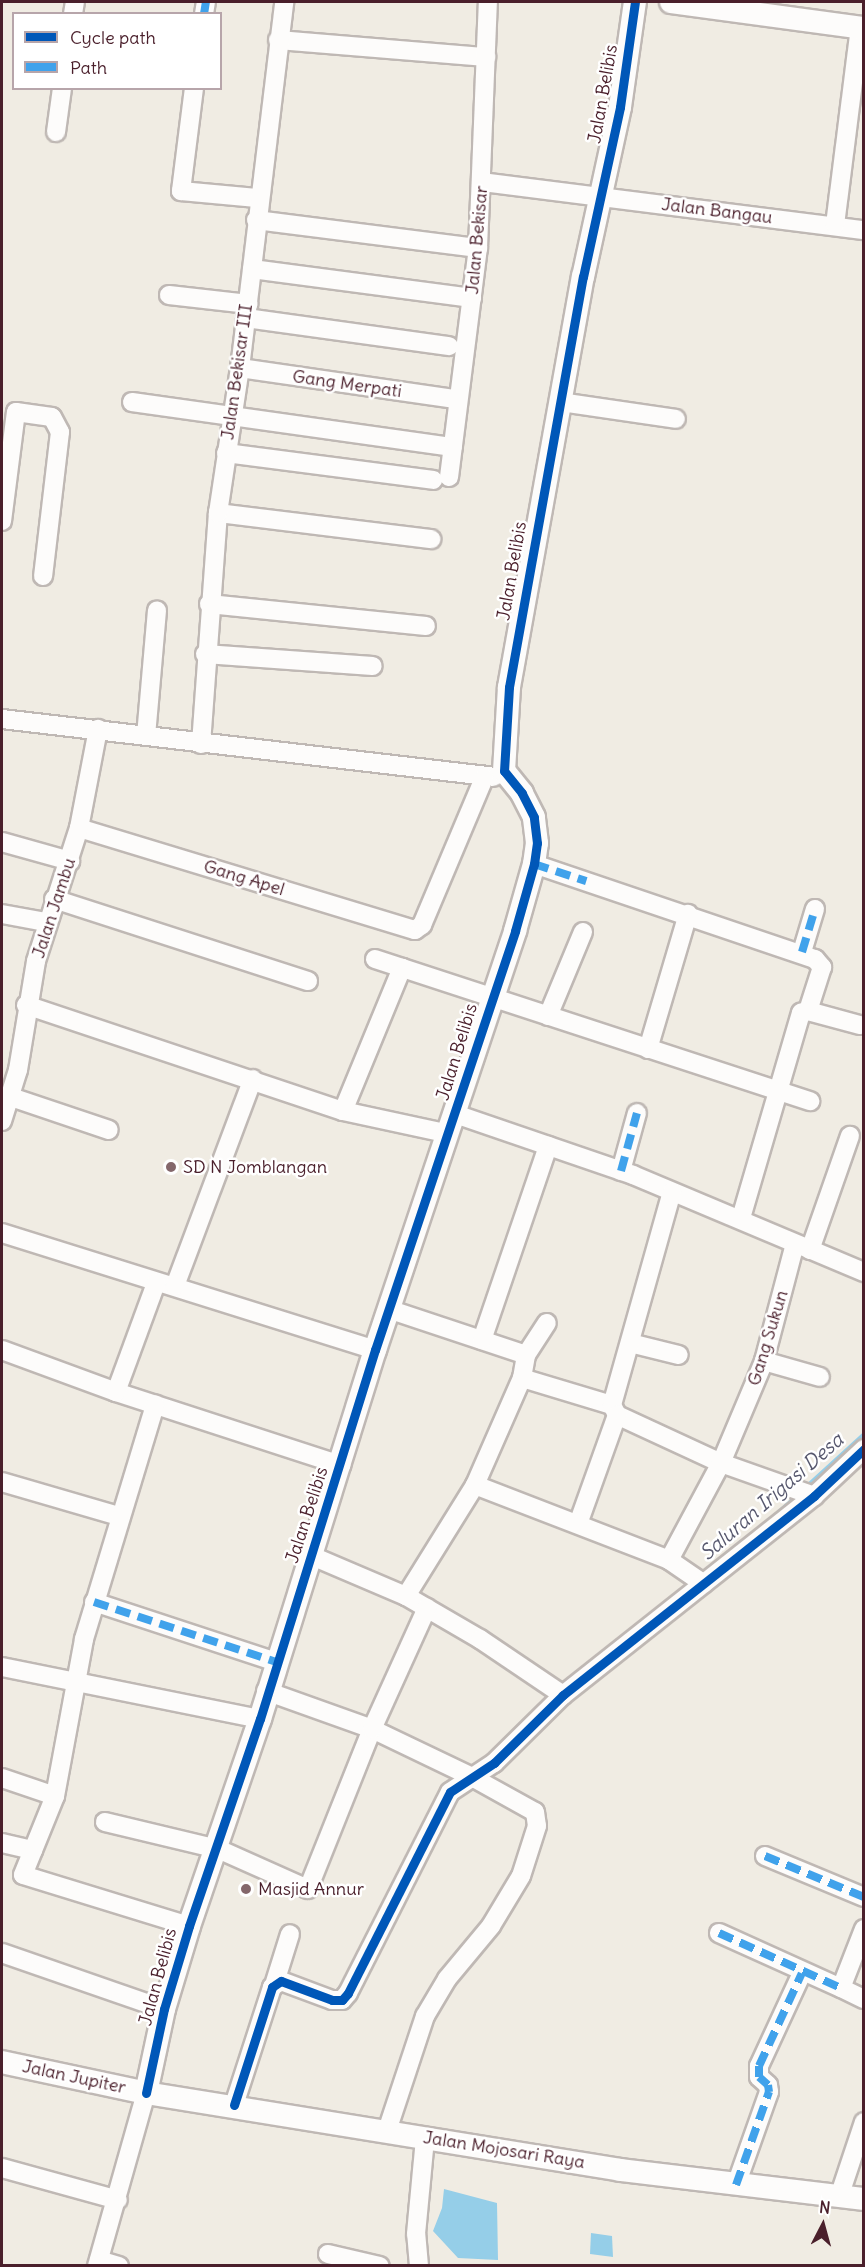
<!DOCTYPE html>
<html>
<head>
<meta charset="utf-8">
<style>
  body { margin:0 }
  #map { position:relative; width:865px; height:2267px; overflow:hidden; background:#f0ece3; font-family:Delius,sans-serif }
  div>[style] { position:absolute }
  .water>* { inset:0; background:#95cee8 }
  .stream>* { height:4.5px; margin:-2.25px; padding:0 2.25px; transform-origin:2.25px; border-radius:2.25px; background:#95cee8 }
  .roads { filter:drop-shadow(2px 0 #bfb8b4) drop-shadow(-2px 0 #bfb8b4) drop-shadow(0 2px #bfb8b4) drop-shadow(0 -2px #bfb8b4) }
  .minor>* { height:18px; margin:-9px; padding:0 9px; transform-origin:9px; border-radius:9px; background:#fdfcfb }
  .tertiary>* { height:22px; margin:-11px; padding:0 11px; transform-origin:11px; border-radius:11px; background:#fdfcfb }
  .quiet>* { height:8px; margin-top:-4px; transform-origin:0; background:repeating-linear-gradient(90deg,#40a2eb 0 15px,transparent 0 23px) }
  .cycleway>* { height:9px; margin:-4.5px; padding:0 4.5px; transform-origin:4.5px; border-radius:4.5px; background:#0057b8 }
  .dots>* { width:16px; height:16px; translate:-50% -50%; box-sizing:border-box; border:3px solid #fff; border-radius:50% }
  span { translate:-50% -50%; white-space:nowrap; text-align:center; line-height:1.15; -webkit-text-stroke:5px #fff; paint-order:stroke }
  .street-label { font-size:18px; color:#4a1f2b }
  .poi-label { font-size:18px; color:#4a1f2b }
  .left { translate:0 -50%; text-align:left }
  .water-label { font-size:20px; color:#57586e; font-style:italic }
  .frame { position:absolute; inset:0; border:3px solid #4a1f2b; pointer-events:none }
  .legend { position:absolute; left:12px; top:12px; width:210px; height:78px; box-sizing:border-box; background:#fff; border:2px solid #b7a5aa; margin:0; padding:8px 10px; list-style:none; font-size:18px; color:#4a1f2b }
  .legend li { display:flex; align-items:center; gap:12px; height:30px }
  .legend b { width:30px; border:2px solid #b7a5aa }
  .north { position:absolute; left:793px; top:2195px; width:60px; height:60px; -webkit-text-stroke:4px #fff; paint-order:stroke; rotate:6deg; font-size:16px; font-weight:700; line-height:24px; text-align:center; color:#4a1f2b }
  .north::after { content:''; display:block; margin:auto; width:21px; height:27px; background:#4a1f2b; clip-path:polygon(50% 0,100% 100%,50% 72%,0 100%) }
</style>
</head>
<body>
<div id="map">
  <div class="water">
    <div style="clip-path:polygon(444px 2189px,497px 2203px,498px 2260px,458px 2258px,433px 2231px,442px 2208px)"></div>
    <div style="clip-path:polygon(591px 2233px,612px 2236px,613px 2257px,590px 2254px)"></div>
  </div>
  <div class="stream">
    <div style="left:806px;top:1487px;width:79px;rotate:-42.4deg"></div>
    <div style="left:766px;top:1523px;width:43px;rotate:-41.2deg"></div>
  </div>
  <div class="roads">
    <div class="minor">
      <div style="left:73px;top:14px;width:12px;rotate:-81deg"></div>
      <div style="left:204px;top:14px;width:12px;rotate:-81deg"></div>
      <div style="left:278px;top:40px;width:209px;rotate:4.7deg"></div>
      <div style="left:194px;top:88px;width:104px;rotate:97.2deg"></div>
      <div style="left:181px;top:191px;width:76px;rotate:5.3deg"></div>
      <div style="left:56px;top:132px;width:44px;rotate:-82.2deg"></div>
      <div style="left:482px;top:182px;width:385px;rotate:7.2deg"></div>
      <div style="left:256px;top:220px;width:224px;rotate:7.2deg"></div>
      <div style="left:835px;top:225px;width:200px;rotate:-82.8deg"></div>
      <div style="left:252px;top:269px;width:222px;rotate:7.5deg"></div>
      <div style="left:169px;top:295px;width:80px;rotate:6.5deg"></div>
      <div style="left:246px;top:318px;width:205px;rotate:7.9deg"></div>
      <div style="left:240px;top:368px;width:216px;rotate:8.2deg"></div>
      <div style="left:132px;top:402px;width:324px;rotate:8deg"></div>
      <div style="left:560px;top:402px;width:117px;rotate:8.3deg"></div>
      <div style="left:226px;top:453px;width:209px;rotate:7.4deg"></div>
      <div style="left:449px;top:477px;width:231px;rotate:-82.8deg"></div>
      <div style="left:478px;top:248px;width:246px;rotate:-87.7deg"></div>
      <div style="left:218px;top:513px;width:215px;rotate:7deg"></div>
      <div style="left:2px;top:521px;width:110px;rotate:-82.7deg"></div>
      <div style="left:16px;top:412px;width:36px;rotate:8deg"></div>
      <div style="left:52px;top:417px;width:17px;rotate:62deg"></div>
      <div style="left:60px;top:432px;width:145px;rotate:96.7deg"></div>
      <div style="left:209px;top:604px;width:218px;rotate:5.8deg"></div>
      <div style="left:205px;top:654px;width:168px;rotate:4.1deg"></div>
      <div style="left:2px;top:719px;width:495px;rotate:6.7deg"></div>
      <div style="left:146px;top:736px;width:126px;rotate:-85deg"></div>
      <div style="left:201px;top:744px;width:232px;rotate:-85.8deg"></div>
      <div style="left:218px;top:513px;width:147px;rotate:-81.4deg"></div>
      <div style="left:240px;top:368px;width:369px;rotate:-83.1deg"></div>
      <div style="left:79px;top:828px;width:351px;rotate:16.9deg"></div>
      <div style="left:415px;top:930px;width:9px;rotate:-36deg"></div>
      <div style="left:422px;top:925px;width:160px;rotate:-67.1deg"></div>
      <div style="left:2px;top:842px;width:71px;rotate:15.6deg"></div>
      <div style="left:534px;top:864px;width:297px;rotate:18.7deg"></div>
      <div style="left:815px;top:959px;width:11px;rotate:49deg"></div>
      <div style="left:822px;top:967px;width:46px;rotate:107.7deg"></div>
      <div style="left:54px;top:899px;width:267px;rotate:17.9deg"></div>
      <div style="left:2px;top:914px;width:45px;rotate:10.3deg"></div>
      <div style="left:802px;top:952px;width:45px;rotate:-73.2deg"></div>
      <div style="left:375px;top:959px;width:458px;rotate:18.1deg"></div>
      <div style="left:26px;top:1005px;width:334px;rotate:18.5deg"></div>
      <div style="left:343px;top:1111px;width:108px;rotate:12.2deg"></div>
      <div style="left:548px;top:1016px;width:91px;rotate:-67.4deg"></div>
      <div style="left:648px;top:1049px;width:141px;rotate:-73.5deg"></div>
      <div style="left:11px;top:1097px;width:103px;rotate:18.6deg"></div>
      <div style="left:343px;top:1111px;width:155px;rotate:-67.6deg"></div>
      <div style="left:455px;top:1114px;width:188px;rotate:18.9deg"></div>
      <div style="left:633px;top:1175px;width:251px;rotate:22.8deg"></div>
      <div style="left:2px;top:1121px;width:53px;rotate:-72.6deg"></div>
      <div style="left:18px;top:1070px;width:110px;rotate:-80.6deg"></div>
      <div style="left:36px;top:961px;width:140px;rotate:-72.1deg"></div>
      <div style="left:79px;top:828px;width:101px;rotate:-79.1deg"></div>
      <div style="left:621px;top:1171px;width:60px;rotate:-74.6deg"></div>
      <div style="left:741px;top:1218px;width:214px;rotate:-73.7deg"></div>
      <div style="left:801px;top:1013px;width:7px;rotate:-16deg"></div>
      <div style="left:808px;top:1011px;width:54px;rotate:15.1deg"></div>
      <div style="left:2px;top:1233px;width:391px;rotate:17.4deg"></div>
      <div style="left:810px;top:1250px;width:121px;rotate:-70.7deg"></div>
      <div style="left:175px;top:1286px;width:221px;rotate:-69.4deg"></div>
      <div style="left:388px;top:1309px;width:145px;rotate:18.4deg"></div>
      <div style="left:482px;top:1340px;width:205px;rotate:-71.2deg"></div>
      <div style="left:630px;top:1343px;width:50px;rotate:13.8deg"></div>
      <div style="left:2px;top:1350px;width:121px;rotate:20.2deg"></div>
      <div style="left:116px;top:1392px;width:237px;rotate:18deg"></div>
      <div style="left:764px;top:1361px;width:58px;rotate:15.9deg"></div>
      <div style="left:522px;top:1378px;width:94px;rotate:16.7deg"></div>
      <div style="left:612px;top:1405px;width:11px;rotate:63deg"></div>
      <div style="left:617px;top:1415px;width:115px;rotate:24.8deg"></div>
      <div style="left:721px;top:1463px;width:99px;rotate:19.5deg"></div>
      <div style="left:116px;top:1392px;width:116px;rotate:-69.8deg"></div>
      <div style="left:612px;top:1405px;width:221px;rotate:-74.3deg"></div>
      <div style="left:2px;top:1482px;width:121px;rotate:16.3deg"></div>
      <div style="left:475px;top:1485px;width:117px;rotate:-66.3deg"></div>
      <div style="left:522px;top:1378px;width:23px;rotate:-80deg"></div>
      <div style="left:526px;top:1355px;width:38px;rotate:-57deg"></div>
      <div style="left:578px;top:1524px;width:116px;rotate:-70.3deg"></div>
      <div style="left:312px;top:1556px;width:102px;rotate:23.1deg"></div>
      <div style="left:406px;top:1596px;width:86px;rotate:30.2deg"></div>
      <div style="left:480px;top:1639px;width:100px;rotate:34deg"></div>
      <div style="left:669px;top:1560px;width:42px;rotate:34.4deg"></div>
      <div style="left:406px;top:1596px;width:131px;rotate:-58.1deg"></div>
      <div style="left:475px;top:1485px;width:208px;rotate:21.1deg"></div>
      <div style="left:669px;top:1560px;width:110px;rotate:-61.8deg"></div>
      <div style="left:721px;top:1463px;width:111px;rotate:-67.1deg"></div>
      <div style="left:764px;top:1361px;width:121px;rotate:-75.2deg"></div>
      <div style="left:94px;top:1602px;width:192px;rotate:18.2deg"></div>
      <div style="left:2px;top:1667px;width:263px;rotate:11.4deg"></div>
      <div style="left:266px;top:1691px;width:113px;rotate:19.7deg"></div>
      <div style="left:372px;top:1729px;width:109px;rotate:25.6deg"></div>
      <div style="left:470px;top:1776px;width:74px;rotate:29deg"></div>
      <div style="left:535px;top:1812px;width:14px;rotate:82deg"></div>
      <div style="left:537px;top:1826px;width:52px;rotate:107.7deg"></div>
      <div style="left:521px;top:1876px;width:58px;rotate:121deg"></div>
      <div style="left:491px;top:1926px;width:69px;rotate:129.7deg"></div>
      <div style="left:447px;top:1979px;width:43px;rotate:120.7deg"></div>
      <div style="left:425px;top:2016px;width:121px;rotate:108.3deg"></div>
      <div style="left:2px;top:1778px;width:56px;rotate:18.8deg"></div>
      <div style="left:55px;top:1796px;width:85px;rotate:112.1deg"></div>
      <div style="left:23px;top:1875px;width:174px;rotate:17.1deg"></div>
      <div style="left:55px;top:1796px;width:160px;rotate:-79.5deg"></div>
      <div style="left:84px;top:1639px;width:245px;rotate:-73.1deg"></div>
      <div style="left:105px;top:1822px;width:116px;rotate:13.4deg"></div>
      <div style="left:218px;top:1849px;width:98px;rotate:24deg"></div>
      <div style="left:308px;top:1889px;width:172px;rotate:-68.2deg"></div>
      <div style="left:372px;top:1729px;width:133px;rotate:-65.6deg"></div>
      <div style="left:2px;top:1843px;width:32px;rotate:13deg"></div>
      <div style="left:765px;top:1856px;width:107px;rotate:22.5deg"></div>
      <div style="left:864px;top:1929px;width:63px;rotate:111.3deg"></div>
      <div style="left:841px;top:1988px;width:25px;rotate:26deg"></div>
      <div style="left:719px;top:1933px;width:134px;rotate:24.3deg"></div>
      <div style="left:2px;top:1953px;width:171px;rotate:19.1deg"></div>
      <div style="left:275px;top:1982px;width:50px;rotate:-72.6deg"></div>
      <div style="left:234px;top:2105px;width:124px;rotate:-72.1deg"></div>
      <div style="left:272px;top:1987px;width:11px;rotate:-34deg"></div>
      <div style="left:281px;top:1981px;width:54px;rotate:20.4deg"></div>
      <div style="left:332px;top:2000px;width:10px"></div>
      <div style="left:342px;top:2000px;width:9px;rotate:-49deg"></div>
      <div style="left:348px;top:1993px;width:225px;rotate:-63.1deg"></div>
      <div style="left:450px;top:1792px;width:53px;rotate:-33.4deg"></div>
      <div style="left:494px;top:1763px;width:97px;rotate:-44.6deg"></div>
      <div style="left:563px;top:1695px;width:320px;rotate:-38.4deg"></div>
      <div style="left:814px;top:1496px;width:69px;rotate:-43.2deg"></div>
      <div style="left:2px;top:2168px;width:120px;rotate:15.4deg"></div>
      <div style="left:736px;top:2185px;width:99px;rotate:-70.5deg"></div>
      <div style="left:769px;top:2092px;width:7px;rotate:-98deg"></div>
      <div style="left:768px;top:2085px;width:12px;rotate:-138deg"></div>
      <div style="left:759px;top:2077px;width:11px;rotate:-90deg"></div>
      <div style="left:759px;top:2066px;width:102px;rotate:-65.2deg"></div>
      <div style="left:839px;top:2197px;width:79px;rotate:-71.6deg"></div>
      <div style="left:328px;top:2254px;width:53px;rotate:13deg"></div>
      <div style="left:99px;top:2260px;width:21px;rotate:17deg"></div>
      <div style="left:97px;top:2266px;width:180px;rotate:-74.2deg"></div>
      <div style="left:419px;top:2266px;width:32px;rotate:-95deg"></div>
      <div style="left:416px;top:2234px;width:96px;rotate:-84.6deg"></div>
    </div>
    <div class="tertiary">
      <div style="left:671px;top:2px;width:195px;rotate:7.7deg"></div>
      <div style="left:2px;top:2062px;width:147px;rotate:12.1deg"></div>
      <div style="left:146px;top:2093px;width:480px;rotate:9.2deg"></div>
      <div style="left:620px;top:2170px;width:246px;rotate:6.8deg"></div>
      <div style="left:146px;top:2093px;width:86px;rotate:-77.9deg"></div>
      <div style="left:164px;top:2009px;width:87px;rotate:-73.2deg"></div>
      <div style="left:189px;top:1926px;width:219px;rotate:-71.1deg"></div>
      <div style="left:260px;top:1719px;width:387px;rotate:-72.7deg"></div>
      <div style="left:375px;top:1350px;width:442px;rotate:-71.5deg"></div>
      <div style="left:515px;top:931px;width:70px;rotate:-74.2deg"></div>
      <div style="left:534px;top:864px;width:21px;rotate:-82deg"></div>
      <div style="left:537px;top:843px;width:26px;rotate:-97deg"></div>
      <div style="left:534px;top:817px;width:27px;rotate:-117deg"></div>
      <div style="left:522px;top:793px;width:28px;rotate:-129deg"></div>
      <div style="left:504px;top:771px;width:84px;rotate:-86.6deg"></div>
      <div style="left:509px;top:687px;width:417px;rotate:-79.8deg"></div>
      <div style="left:583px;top:277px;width:174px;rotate:-77.7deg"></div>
      <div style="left:620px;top:107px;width:106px;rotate:-81.9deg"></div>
    </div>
  </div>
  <div class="quiet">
    <div style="left:204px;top:14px;width:12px;rotate:-81deg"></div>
    <div style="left:534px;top:864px;width:55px;rotate:18.1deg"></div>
    <div style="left:802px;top:952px;width:45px;rotate:-73.2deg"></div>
    <div style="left:621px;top:1171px;width:60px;rotate:-74.6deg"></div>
    <div style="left:94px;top:1602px;width:192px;rotate:18.2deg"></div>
    <div style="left:765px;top:1856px;width:107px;rotate:22.5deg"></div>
    <div style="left:719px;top:1933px;width:134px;rotate:24.3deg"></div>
    <div style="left:736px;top:2185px;width:99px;rotate:-70.5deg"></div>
    <div style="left:769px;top:2092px;width:7px;rotate:-98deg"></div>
    <div style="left:768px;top:2085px;width:12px;rotate:-138deg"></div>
    <div style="left:759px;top:2077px;width:11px;rotate:-90deg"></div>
    <div style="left:759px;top:2066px;width:102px;rotate:-65.2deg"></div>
  </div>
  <div class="cycleway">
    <div style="left:146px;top:2093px;width:86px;rotate:-77.9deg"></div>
    <div style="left:164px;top:2009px;width:87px;rotate:-73.2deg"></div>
    <div style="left:189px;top:1926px;width:219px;rotate:-71.1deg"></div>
    <div style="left:260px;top:1719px;width:387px;rotate:-72.7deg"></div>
    <div style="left:375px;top:1350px;width:442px;rotate:-71.5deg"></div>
    <div style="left:515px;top:931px;width:70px;rotate:-74.2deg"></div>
    <div style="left:534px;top:864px;width:21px;rotate:-82deg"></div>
    <div style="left:537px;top:843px;width:26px;rotate:-97deg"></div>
    <div style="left:534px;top:817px;width:27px;rotate:-117deg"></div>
    <div style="left:522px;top:793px;width:28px;rotate:-129deg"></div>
    <div style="left:504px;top:771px;width:84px;rotate:-86.6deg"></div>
    <div style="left:509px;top:687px;width:417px;rotate:-79.8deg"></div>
    <div style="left:583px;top:277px;width:174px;rotate:-77.7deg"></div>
    <div style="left:620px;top:107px;width:106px;rotate:-81.9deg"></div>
    <div style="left:234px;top:2105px;width:124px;rotate:-72.1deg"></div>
    <div style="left:272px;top:1987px;width:11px;rotate:-34deg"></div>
    <div style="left:281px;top:1981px;width:54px;rotate:20.4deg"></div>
    <div style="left:332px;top:2000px;width:10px"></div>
    <div style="left:342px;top:2000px;width:9px;rotate:-49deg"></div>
    <div style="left:348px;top:1993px;width:225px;rotate:-63.1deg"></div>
    <div style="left:450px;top:1792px;width:53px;rotate:-33.4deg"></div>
    <div style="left:494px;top:1763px;width:97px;rotate:-44.6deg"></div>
    <div style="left:563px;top:1695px;width:320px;rotate:-38.4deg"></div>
    <div style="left:814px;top:1496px;width:69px;rotate:-43.2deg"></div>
  </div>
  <div class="dots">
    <div style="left:171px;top:1167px;background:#84676b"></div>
    <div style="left:246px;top:1889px;background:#84676b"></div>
  </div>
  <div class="street-label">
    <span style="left:603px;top:94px;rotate:-80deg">Jalan Belibis</span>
    <span style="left:717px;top:211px;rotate:7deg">Jalan Bangau</span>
    <span style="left:477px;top:240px;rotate:-85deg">Jalan Bekisar</span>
    <span style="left:237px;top:372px;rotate:-82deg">Jalan Bekisar III</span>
    <span style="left:347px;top:384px;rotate:8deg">Gang Merpati</span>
    <span style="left:512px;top:571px;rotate:-80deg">Jalan Belibis</span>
    <span style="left:244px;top:878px;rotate:17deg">Gang Apel</span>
    <span style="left:54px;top:908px;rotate:-72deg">Jalan Jambu</span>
    <span style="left:457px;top:1052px;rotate:-73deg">Jalan Belibis</span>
    <span style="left:768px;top:1338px;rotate:-73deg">Gang Sukun</span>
    <span style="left:307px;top:1515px;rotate:-72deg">Jalan Belibis</span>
    <span style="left:158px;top:1977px;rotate:-75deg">Jalan Belibis</span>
    <span style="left:74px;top:2077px;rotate:12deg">Jalan Jupiter</span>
    <span style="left:504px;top:2150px;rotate:9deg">Jalan Mojosari Raya</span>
  </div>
  <div class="poi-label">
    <span class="left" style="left:183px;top:1167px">SD N Jomblangan</span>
    <span class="left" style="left:258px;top:1889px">Masjid Annur</span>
  </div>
  <div class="water-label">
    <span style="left:771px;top:1496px;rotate:-41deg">Saluran Irigasi Desa</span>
  </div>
  <div class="frame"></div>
  <ul class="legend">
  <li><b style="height:8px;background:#0057b8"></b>Cycle path</li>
  <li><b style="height:8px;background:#40a2eb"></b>Path</li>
  </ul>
  <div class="north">N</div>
</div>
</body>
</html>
